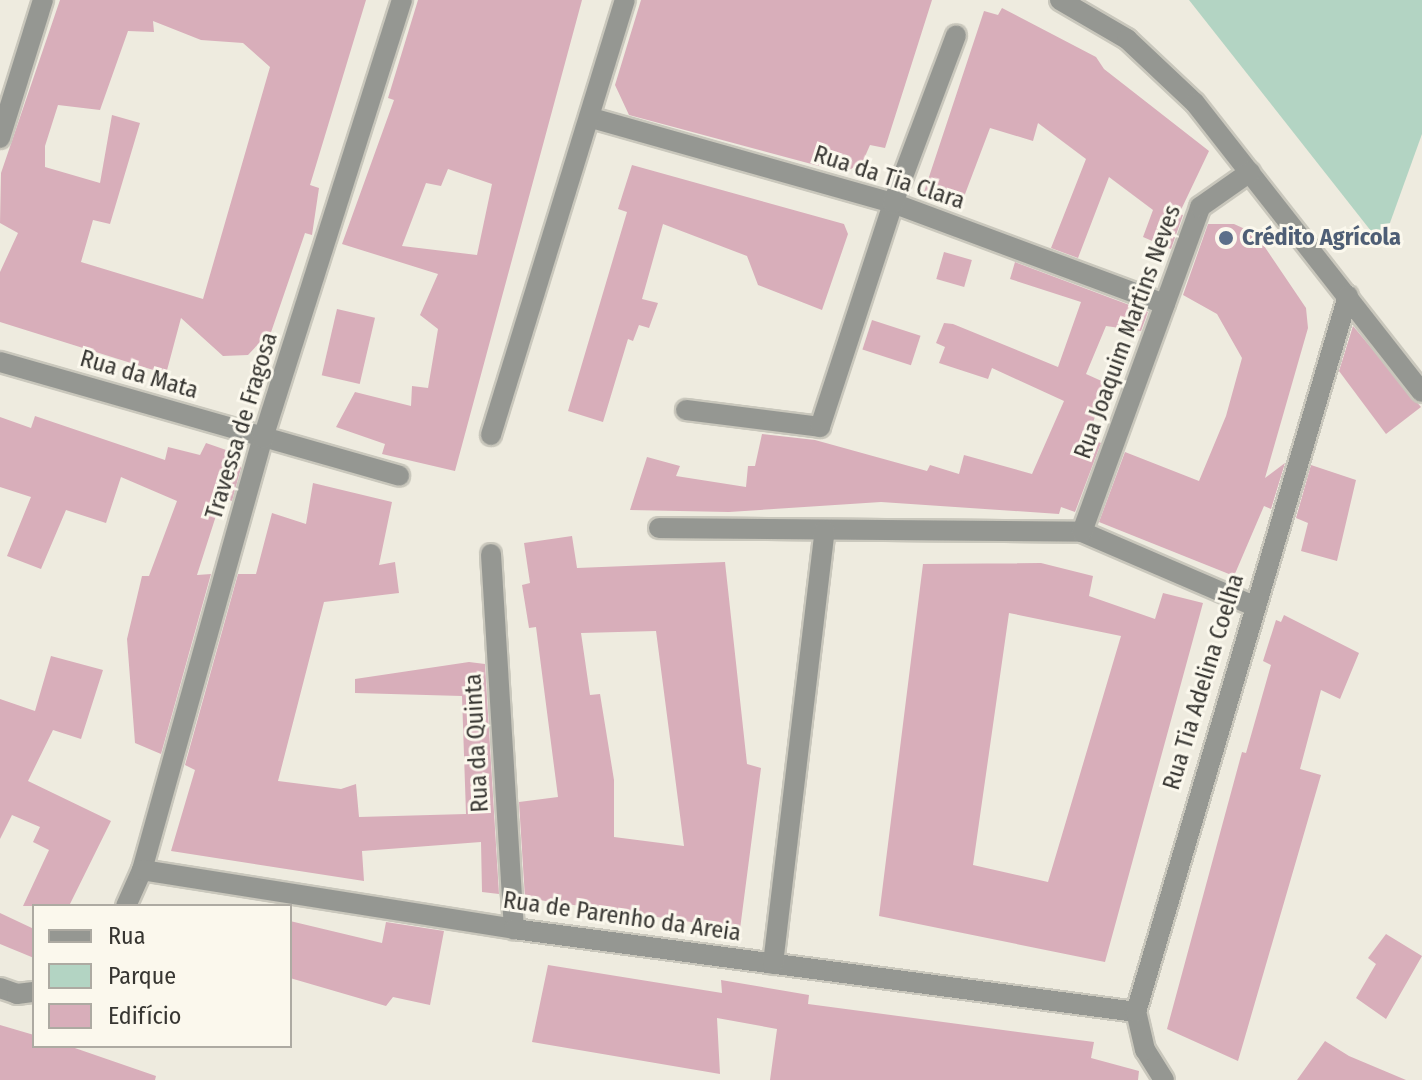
<!DOCTYPE html>
<html>
<head>
<meta charset="utf-8">
<style>
  body { margin:0 }
  #map { position:relative; width:1422px; height:1080px; overflow:hidden; background:#eeebdf; font-family:"Fira Sans Condensed",sans-serif }
  div>[style] { position:absolute }
  .green>* { inset:0; background:#b3d4c3 }
  .building>* { inset:0; background:#d8aeba; transform-origin:0 0 }
  .roads { filter:drop-shadow(2px 0 #c9c7bc) drop-shadow(-2px 0 #c9c7bc) drop-shadow(0 2px #c9c7bc) drop-shadow(0 -2px #c9c7bc) }
  .minor>* { height:20px; margin:-10px; padding:0 10px; transform-origin:10px; border-radius:10px; background:#959792 }
  .dots>* { width:22px; height:22px; translate:-50% -50%; box-sizing:border-box; border:4px solid #fbf8ed; border-radius:50% }
  span { translate:-50% -50%; white-space:nowrap; text-align:center; line-height:1.15; -webkit-text-stroke:6px #fbf8ed; paint-order:stroke }
  .street-label { font-size:24px; color:#373632 }
  .service-label { font-size:24px; color:#4e5e75; font-weight:700 }
  .left { translate:0 -50%; text-align:left }
  .legend { position:absolute; left:32px; top:904px; width:260px; height:144px; box-sizing:border-box; background:#fbf8ed; border:2px solid #adaaa2; margin:0; padding:10px 14px; list-style:none; font-size:24px; color:#373632 }
  .legend li { display:flex; align-items:center; gap:16px; height:40px }
  .legend b { width:40px; border:2px solid #adaaa2 }
</style>
</head>
<body>
<div id="map">
  <div class="green">
    <div style="clip-path:polygon(1189px 0,1422px 0,1422px 134px,1382px 245px)"></div>
  </div>
  <div class="building">
    <div style="clip-path:polygon(evenodd,60px 0,366px 0,310px 185px,319px 188px,312px 235px,305px 233px,267px 344px,261px 341px,248px 355px,223px 356px,181px 318px,166px 374px,0 322px,0 272px,18px 233px,0 223px,1px 173px,60px 0,153px 21px,201px 40px,243px 43px,270px 67px,203px 299px,81px 262px,93px 220px,110px 224px,140px 123px,112px 115px,100px 183px,45px 167px,45px 146px,58px 105px,100px 110px,128px 31px,154px 32px,153px 21px)"></div>
    <div style="clip-path:polygon(evenodd,418px 0,582px 0,455px 471px,382px 454px,385px 444px,336px 427px,355px 392px,411px 406px,412px 386px,428px 388px,438px 329px,420px 315px,438px 274px,342px 244px,394px 100px,388px 98px,418px 0,448px 169px,492px 184px,477px 255px,402px 246px,426px 183px,441px 186px,448px 169px)"></div>
    <div style="clip-path:polygon(641px 0,932px 0,885px 148px,870px 145px,863px 161px,845px 173px,629px 115px,615px 85px)"></div>
    <div style="clip-path:polygon(1002px 8px,1096px 57px,1104px 69px,1209px 151px,1179px 214px,1183px 215px,1171px 249px,1143px 237px,1153px 210px,1109px 177px,1078px 258px,1051px 248px,1086px 159px,1038px 123px,1033px 141px,990px 128px,959px 210px,922px 198px,984px 11px,998px 15px)"></div>
    <div style="clip-path:polygon(632px 165px,844px 224px,848px 234px,822px 310px,758px 285px,747px 256px,663px 224px,642px 299px,658px 303px,649px 328px,639px 325px,633px 341px,628px 339px,603px 422px,568px 411px,627px 212px,618px 209px)"></div>
    <div style="clip-path:polygon(1208px 224px,1234px 224px,1256px 234px,1306px 308px,1308px 328px,1265px 478px,1285px 463px,1271px 509px,1264px 506px,1234px 576px,1099px 522px,1125px 452px,1199px 481px,1226px 416px,1242px 358px,1217px 314px,1183px 295px)"></div>
    <div style="left:944px;top:252px;width:29px;height:28px;rotate:16deg"></div>
    <div style="clip-path:polygon(1015px 262px,1148px 312px,1141px 331px,1106px 326px,1086px 374px,1106px 383px,1088px 438px,1101px 443px,1075px 512px,1061px 507px,1059px 514px,881px 502px,729px 512px,630px 510px,647px 457px,680px 466px,676px 476px,746px 487px,748px 466px,755px 466px,762px 434px,815px 440px,927px 471px,930px 465px,959px 474px,964px 455px,1032px 474px,1064px 401px,992px 368px,988px 379px,939px 363px,945px 347px,936px 343px,944px 323px,953px 324px,1058px 367px,1081px 302px,1010px 279px)"></div>
    <div style="left:337px;top:309px;width:39px;height:68px;rotate:13deg"></div>
    <div style="left:872px;top:320px;width:51px;height:31px;rotate:18deg"></div>
    <div style="clip-path:polygon(1353px 326px,1421px 407px,1386px 434px,1339px 371px)"></div>
    <div style="clip-path:polygon(35px 416px,165px 460px,168px 447px,200px 455px,206px 443px,232px 452px,241px 468px,232px 501px,222px 497px,197px 575px,211px 574px,161px 754px,135px 743px,127px 639px,142px 576px,149px 576px,177px 501px,121px 477px,106px 523px,66px 510px,41px 569px,7px 556px,31px 497px,0 487px,0 417px,31px 428px)"></div>
    <div style="clip-path:polygon(1311px 465px,1356px 480px,1337px 561px,1301px 551px,1308px 523px,1296px 518px)"></div>
    <div style="clip-path:polygon(313px 483px,392px 502px,379px 565px,395px 562px,399px 593px,324px 602px,278px 781px,341px 789px,356px 784px,359px 817px,466px 814px,462px 696px,355px 693px,355px 679px,469px 662px,485px 664px,499px 894px,482px 892px,481px 842px,362px 851px,364px 881px,171px 851px,195px 770px,185px 765px,238px 574px,256px 574px,272px 513px,306px 524px)"></div>
    <div style="clip-path:polygon(evenodd,572px 536px,577px 568px,725px 562px,747px 764px,761px 768px,740px 929px,525px 898px,519px 802px,558px 797px,536px 627px,529px 628px,522px 585px,530px 583px,524px 543px,572px 536px,656px 631px,684px 846px,614px 837px,614px 780px,600px 694px,590px 695px,581px 633px,656px 631px)"></div>
    <div style="clip-path:polygon(evenodd,1041px 563px,1093px 576px,1089px 596px,1155px 619px,1163px 593px,1203px 603px,1105px 962px,879px 916px,923px 564px,1041px 563px,1009px 613px,1121px 636px,1048px 882px,973px 865px,1009px 613px)"></div>
    <div style="clip-path:polygon(1284px 615px,1359px 653px,1340px 699px,1321px 690px,1300px 769px,1321px 775px,1238px 1061px,1167px 1029px,1242px 752px,1246px 753px,1271px 665px,1263px 661px,1276px 620px,1281px 622px)"></div>
    <div style="clip-path:polygon(51px 656px,103px 670px,81px 739px,53px 730px,28px 781px,111px 821px,69px 906px,23px 906px,49px 850px,33px 842px,40px 827px,12px 815px,0 839px,0 699px,35px 711px)"></div>
    <div style="clip-path:polygon(0 913px,34px 929px,34px 958px,0 944px)"></div>
    <div style="clip-path:polygon(290px 921px,382px 943px,386px 922px,444px 931px,430px 1005px,393px 997px,386px 1006px,290px 978px)"></div>
    <div style="clip-path:polygon(1386px 934px,1422px 956px,1386px 1019px,1356px 998px,1376px 964px,1368px 958px)"></div>
    <div style="clip-path:polygon(548px 965px,722px 993px,721px 980px,809px 995px,808px 1004px,1094px 1042px,1091px 1058px,1139px 1071px,1138px 1080px,770px 1080px,777px 1029px,717px 1018px,720px 1074px,532px 1042px)"></div>
    <div style="clip-path:polygon(0 1025px,34px 1035px,34px 1046px,69px 1046px,156px 1076px,155px 1080px,0 1080px)"></div>
    <div style="clip-path:polygon(1325px 1041px,1349px 1056px,1406px 1080px,1297px 1080px)"></div>
  </div>
  <div class="roads">
    <div class="minor">
      <div style="left:1060px;top:0;width:78px;rotate:30.2deg"></div>
      <div style="left:1127px;top:39px;width:93px;rotate:43.3deg"></div>
      <div style="left:1195px;top:103px;width:367px;rotate:51.9deg"></div>
      <div style="left:592px;top:118px;width:313px;rotate:15.8deg"></div>
      <div style="left:893px;top:203px;width:290px;rotate:20.4deg"></div>
      <div style="left:0;top:138px;width:145px;rotate:-72.7deg"></div>
      <div style="left:0;top:362px;width:415px;rotate:15.9deg"></div>
      <div style="left:686px;top:410px;width:135px;rotate:7.2deg"></div>
      <div style="left:820px;top:427px;width:236px;rotate:-71.9deg"></div>
      <div style="left:893px;top:203px;width:179px;rotate:-69.4deg"></div>
      <div style="left:491px;top:435px;width:455px;rotate:-72.9deg"></div>
      <div style="left:659px;top:528px;width:423px;rotate:0.5deg"></div>
      <div style="left:1082px;top:532px;width:187px;rotate:23.3deg"></div>
      <div style="left:1082px;top:532px;width:346px;rotate:-70deg"></div>
      <div style="left:1200px;top:207px;width:61px;rotate:-35deg"></div>
      <div style="left:491px;top:554px;width:376px;rotate:86.5deg"></div>
      <div style="left:142px;top:870px;width:449px;rotate:-74.4deg"></div>
      <div style="left:263px;top:438px;width:460px;rotate:-72.4deg"></div>
      <div style="left:126px;top:906px;width:39px;rotate:-66deg"></div>
      <div style="left:142px;top:870px;width:377px;rotate:9deg"></div>
      <div style="left:514px;top:929px;width:628px;rotate:7.6deg"></div>
      <div style="left:773px;top:964px;width:437px;rotate:-83.2deg"></div>
      <div style="left:0;top:988px;width:18px;rotate:19deg"></div>
      <div style="left:17px;top:994px;width:17px;rotate:-7deg"></div>
      <div style="left:1164px;top:1080px;width:36px;rotate:-122deg"></div>
      <div style="left:1145px;top:1050px;width:39px;rotate:-103deg"></div>
      <div style="left:1136px;top:1012px;width:747px;rotate:-73.51deg"></div>
    </div>
  </div>
  <div class="dots">
    <div style="left:1226px;top:238px;background:#5c6f8a"></div>
  </div>
  <div class="street-label">
    <span style="left:889px;top:178px;rotate:18deg">Rua da Tia Clara</span>
    <span style="left:1128px;top:332px;rotate:-70deg">Rua Joaquim Martins Neves</span>
    <span style="left:139px;top:375px;rotate:16deg">Rua da Mata</span>
    <span style="left:242px;top:426px;rotate:-73deg">Travessa de Fragosa</span>
    <span style="left:1204px;top:682px;rotate:-73deg">Rua Tia Adelina Coelha</span>
    <span style="left:477px;top:743px;rotate:-93deg">Rua da Quinta</span>
    <span style="left:622px;top:917px;rotate:8deg">Rua de Parenho da Areia</span>
  </div>
  <div class="service-label">
    <span class="left" style="left:1242px;top:238px">Crédito Agrícola</span>
  </div>
  <ul class="legend">
  <li><b style="height:10px;background:#959792"></b>Rua</li>
  <li><b style="height:22px;background:#b3d4c3"></b>Parque</li>
  <li><b style="height:22px;background:#d8aeba"></b>Edifício</li>
  </ul>
</div>
</body>
</html>
